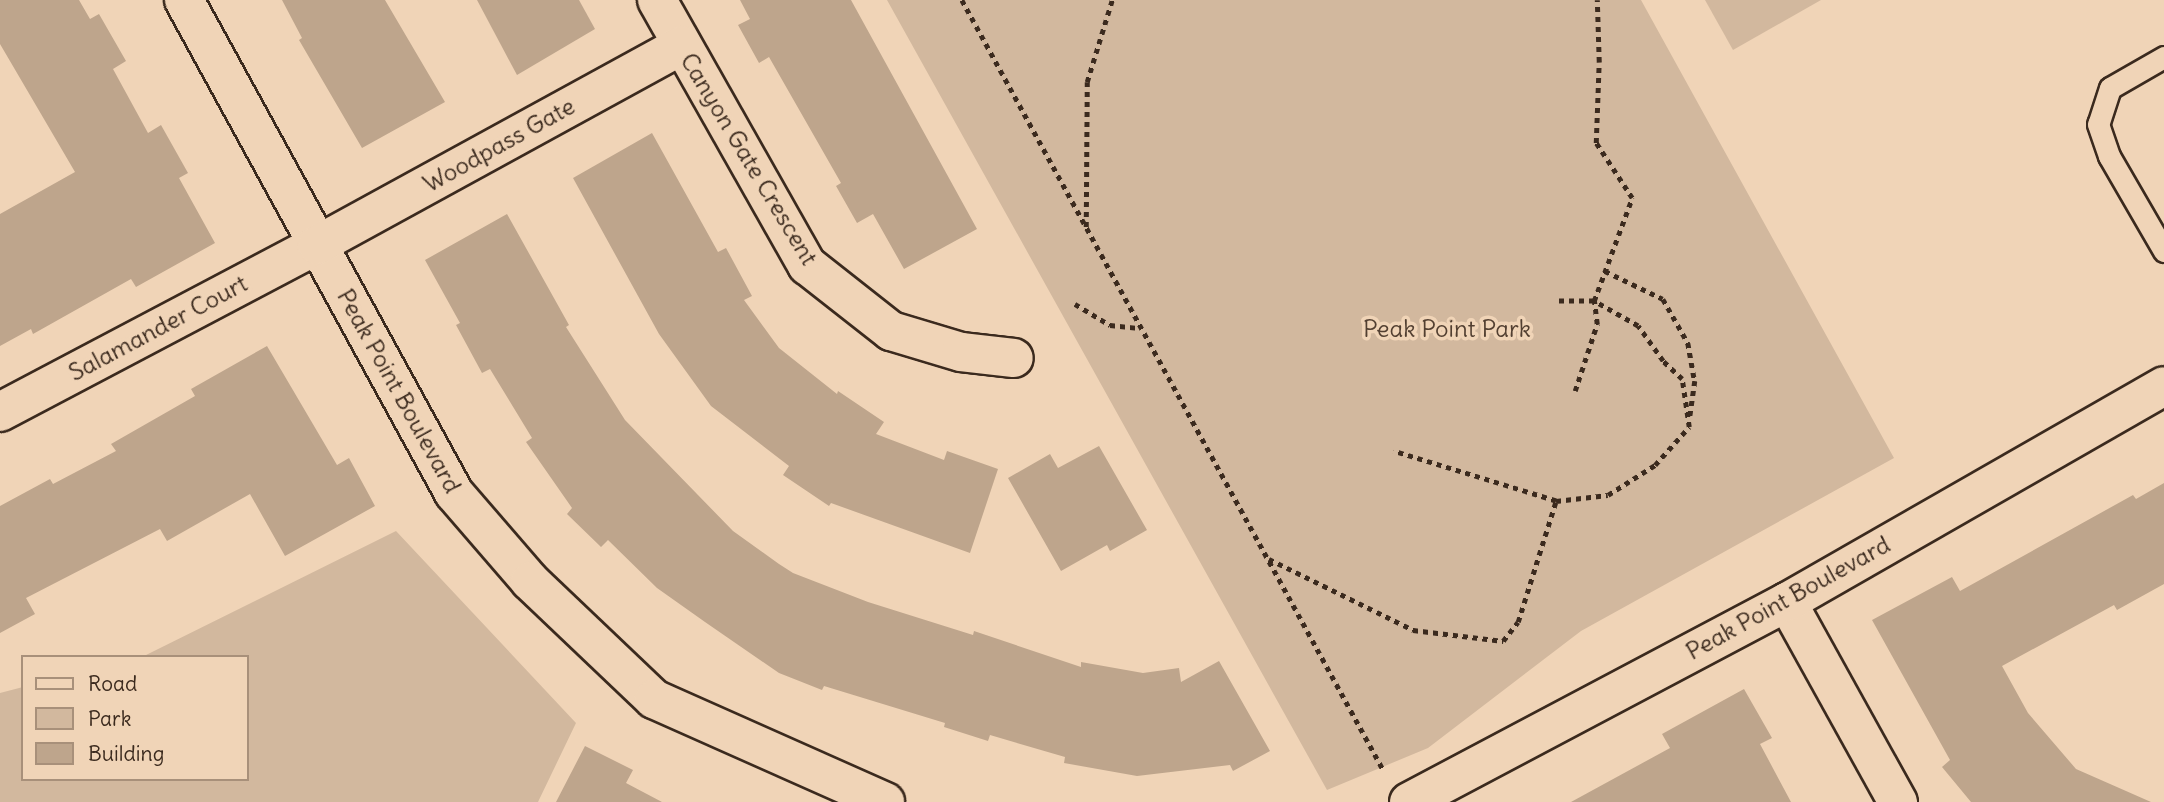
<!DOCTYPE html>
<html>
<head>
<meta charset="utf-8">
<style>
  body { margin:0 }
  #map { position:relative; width:2164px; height:802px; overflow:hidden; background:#f0d4b7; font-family:Delius,sans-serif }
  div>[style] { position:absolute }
  .green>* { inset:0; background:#d2b89e }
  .building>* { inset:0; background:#bea58c }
  .path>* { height:4.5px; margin-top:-2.25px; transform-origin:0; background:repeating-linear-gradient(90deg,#3b2a1e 0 5px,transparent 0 10px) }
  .roads { filter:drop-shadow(2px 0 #3b2a1e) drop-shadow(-2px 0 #3b2a1e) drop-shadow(0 2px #3b2a1e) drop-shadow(0 -2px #3b2a1e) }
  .service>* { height:21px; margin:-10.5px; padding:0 10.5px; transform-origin:10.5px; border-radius:10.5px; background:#f0d4b7 }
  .minor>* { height:38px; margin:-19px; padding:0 19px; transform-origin:19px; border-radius:19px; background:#f0d4b7 }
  span { translate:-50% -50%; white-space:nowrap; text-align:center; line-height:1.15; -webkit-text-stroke:7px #f0d4b7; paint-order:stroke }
  .street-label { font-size:24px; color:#3b2a1e }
  .park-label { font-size:24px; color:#523f31 }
  .legend { position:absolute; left:21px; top:655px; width:228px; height:126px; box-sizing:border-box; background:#f0d4b7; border:2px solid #a8907a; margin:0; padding:9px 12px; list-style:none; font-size:21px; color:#3b2a1e }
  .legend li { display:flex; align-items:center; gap:14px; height:35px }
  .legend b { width:35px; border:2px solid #a8907a }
</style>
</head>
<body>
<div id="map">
  <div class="green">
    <div style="clip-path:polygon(887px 0,1641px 0,1894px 458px,1581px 631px,1428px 748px,1327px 790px)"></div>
    <div style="clip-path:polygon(1705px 0,1821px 0,1733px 50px)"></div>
    <div style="clip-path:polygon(396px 531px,576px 723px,538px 802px,0 802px,0 693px,23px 687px,23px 779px,247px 779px,247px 657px,142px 657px)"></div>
  </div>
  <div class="building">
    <div style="clip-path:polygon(0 0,79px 0,90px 19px,99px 14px,126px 61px,113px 69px,148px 133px,161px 125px,188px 173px,179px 178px,215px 243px,136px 287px,131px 279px,33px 334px,31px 329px,0 346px,0 214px,75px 172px,0 44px)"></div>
    <div style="clip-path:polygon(282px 0,385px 0,445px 102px,362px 148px,299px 40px,302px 38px)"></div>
    <div style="clip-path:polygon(477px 0,579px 0,595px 29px,517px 75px)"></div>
    <div style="clip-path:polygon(740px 0,851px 0,977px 229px,904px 269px,873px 214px,857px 223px,836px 186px,841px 183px,769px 57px,759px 63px,738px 25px,750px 19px)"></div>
    <div style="clip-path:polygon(652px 133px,718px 252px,726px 248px,752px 296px,744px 300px,779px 348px,837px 394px,838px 391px,884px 422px,876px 434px,944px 460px,947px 451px,998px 469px,970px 553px,831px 503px,829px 506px,783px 475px,789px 466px,711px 406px,659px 334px,573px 178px)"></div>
    <div style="clip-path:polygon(507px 214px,569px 325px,566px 327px,625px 420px,733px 531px,779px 564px,793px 573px,868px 602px,973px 635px,974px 631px,1081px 667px,1081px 662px,1143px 673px,1179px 668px,1181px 682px,1219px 661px,1270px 751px,1233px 771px,1230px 765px,1137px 776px,1064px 763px,1065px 757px,990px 735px,988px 741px,944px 727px,945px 723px,824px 686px,822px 690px,779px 673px,705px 622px,657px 588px,608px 540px,601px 547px,567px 514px,572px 508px,526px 442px,532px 438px,490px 369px,482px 373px,456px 325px,460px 323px,425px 260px)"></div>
    <div style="clip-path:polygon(267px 346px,337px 465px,349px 458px,375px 506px,285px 556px,250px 494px,167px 541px,160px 529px,26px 598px,35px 614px,0 633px,0 506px,50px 479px,53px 484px,116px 451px,111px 444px,195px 396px,191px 389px)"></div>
    <div style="clip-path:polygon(1099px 446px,1147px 530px,1110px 551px,1107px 545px,1061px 571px,1008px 478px,1050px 454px,1058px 468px)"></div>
    <div style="clip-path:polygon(2164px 483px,2164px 584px,2117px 610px,2114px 605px,2002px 666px,2028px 713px,2076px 769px,2151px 802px,1971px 802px,1942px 767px,1950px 760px,1872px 620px,1952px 577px,1960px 591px,2133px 495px,2136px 499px)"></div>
    <div style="clip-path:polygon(1744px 689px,1772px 738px,1760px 744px,1791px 802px,1571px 802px,1670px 748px,1662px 734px)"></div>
    <div style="clip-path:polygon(585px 746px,633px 770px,626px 783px,662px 802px,556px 802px)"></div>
  </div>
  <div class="path">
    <div style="left:962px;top:0;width:879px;rotate:61.31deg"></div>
    <div style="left:1086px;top:227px;width:145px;rotate:-89.6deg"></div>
    <div style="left:1087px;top:82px;width:86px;rotate:-73deg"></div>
    <div style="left:1605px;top:271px;width:64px;rotate:25.8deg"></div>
    <div style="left:1663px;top:299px;width:51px;rotate:60.4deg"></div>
    <div style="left:1688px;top:343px;width:39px;rotate:80deg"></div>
    <div style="left:1695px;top:381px;width:37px;rotate:98deg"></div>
    <div style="left:1075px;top:304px;width:41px;rotate:31deg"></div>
    <div style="left:1110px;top:325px;width:30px;rotate:6deg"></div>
    <div style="left:1575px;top:391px;width:71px;rotate:-71.8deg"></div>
    <div style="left:1597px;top:324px;width:23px;rotate:-97deg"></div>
    <div style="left:1594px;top:301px;width:110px;rotate:-69.7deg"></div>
    <div style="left:1632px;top:198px;width:66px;rotate:-123.2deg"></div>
    <div style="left:1596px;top:143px;width:81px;rotate:-87.9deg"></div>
    <div style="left:1599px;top:62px;width:62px;rotate:-91.8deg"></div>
    <div style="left:1556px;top:501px;width:52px;rotate:-6.6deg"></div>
    <div style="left:1608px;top:495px;width:56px;rotate:-32.6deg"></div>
    <div style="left:1655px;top:465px;width:51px;rotate:-48.2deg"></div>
    <div style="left:1689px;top:427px;width:49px;rotate:-98.3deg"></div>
    <div style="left:1682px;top:379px;width:26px;rotate:-137deg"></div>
    <div style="left:1663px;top:361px;width:43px;rotate:-125.5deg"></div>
    <div style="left:1638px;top:326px;width:51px;rotate:-150.4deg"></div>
    <div style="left:1594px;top:301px;width:36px;rotate:180deg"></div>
    <div style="left:1269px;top:559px;width:161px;rotate:26.2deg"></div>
    <div style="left:1413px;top:630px;width:91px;rotate:7deg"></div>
    <div style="left:1503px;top:641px;width:24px;rotate:-52deg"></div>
    <div style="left:1518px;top:622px;width:127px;rotate:-72.6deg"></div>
    <div style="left:1556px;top:501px;width:170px;rotate:-162.9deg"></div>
  </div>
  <div class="roads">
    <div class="service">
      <div style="left:2164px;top:57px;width:62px;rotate:150.1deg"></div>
      <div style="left:2110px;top:88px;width:38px;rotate:108deg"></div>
      <div style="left:2098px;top:124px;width:34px;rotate:71deg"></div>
      <div style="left:2109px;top:156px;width:110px;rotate:59.9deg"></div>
    </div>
    <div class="minor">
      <div style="left:184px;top:0;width:562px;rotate:61.29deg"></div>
      <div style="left:454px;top:493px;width:116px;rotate:49.2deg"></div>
      <div style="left:530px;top:581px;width:171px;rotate:43.6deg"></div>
      <div style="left:654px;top:699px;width:253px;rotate:24deg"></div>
      <div style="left:657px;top:0;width:305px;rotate:60.5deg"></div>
      <div style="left:807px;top:265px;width:107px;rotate:38.2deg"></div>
      <div style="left:891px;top:331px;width:73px;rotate:16.7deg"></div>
      <div style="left:961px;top:352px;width:53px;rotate:6.5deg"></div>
      <div style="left:0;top:412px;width:358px;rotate:-27.8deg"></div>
      <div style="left:317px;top:245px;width:416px;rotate:-28.7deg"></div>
      <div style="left:1787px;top:602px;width:229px;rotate:61deg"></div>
      <div style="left:1409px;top:802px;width:428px;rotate:-27.9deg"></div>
      <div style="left:1787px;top:602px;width:434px;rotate:-29.8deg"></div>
    </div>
  </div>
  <div class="street-label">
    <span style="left:499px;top:145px;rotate:-29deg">Woodpass Gate</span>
    <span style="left:749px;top:159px;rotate:59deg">Canyon Gate Crescent</span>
    <span style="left:158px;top:328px;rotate:-28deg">Salamander Court</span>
    <span style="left:399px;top:391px;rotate:61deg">Peak Point Boulevard</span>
    <span style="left:1788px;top:598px;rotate:-29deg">Peak Point Boulevard</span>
  </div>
  <div class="park-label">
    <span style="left:1447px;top:329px">Peak Point Park</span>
  </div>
  <ul class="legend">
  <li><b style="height:9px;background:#f0d4b7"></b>Road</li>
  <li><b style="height:19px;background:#d2b89e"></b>Park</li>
  <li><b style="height:19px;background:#bea58c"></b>Building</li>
  </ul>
</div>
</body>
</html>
